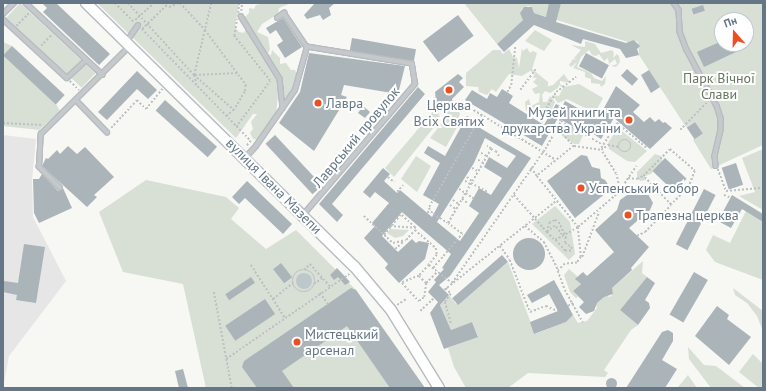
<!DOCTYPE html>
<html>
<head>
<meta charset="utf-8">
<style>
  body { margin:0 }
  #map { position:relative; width:766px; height:391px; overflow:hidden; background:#f7f7f4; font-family:"PT Sans",sans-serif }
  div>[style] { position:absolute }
  .built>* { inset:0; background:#e5e6e5 }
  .green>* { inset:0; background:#d8dfd5; transform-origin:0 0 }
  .water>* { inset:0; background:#bcc8cc }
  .round { border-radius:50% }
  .building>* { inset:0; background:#abb4b9; transform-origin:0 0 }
  .path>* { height:1.5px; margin-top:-0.75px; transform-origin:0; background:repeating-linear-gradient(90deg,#bec1c3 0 2px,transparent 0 4px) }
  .path>.ring { margin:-0.75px; padding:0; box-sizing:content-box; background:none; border:1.5px solid #bec1c3; border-radius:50% }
  .roads { filter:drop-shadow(1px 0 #b7bcc1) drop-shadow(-1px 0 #b7bcc1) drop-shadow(0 1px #b7bcc1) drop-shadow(0 -1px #b7bcc1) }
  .lane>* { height:3.5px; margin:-1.75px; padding:0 1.75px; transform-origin:1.75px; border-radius:1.75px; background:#c5c9cc }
  .secondary>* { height:10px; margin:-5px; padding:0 5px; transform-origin:5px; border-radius:5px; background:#fff }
  .dots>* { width:11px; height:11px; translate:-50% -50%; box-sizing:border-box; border:2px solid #fff; border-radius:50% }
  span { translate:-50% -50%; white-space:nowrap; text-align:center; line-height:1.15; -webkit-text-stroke:4px #fff; paint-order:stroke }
  .park-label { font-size:14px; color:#657860 }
  .poi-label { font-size:14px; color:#657786 }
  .left { translate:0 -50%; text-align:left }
  .right { translate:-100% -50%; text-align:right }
  .street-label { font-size:14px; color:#657786 }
  .frame { position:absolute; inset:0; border:4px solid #657786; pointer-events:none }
  .north { position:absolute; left:714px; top:12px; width:40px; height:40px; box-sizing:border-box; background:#fff; border:1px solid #c1c9cf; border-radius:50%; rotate:340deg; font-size:11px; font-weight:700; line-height:16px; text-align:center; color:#657786 }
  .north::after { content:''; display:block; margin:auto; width:14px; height:18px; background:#ea5022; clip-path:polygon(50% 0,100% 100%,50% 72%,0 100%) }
</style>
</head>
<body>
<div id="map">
  <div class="built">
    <div style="clip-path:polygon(3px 135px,36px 139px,32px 180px,33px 217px,66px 281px,9px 356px,3px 387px)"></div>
  </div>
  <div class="green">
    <div style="left:20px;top:3px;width:103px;height:20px;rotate:43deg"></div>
    <div style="clip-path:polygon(97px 3px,239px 3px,235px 27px,239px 32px,244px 33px,246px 27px,244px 18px,249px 13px,249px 8px,254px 9px,256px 5px,267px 3px,291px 3px,279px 8px,278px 14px,262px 24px,257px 32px,268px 37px,270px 49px,268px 54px,271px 55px,272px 50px,280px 58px,280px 64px,286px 63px,291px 70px,295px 70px,300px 81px,296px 92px,286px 98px,284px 93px,278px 95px,276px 115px,258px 140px,253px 139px,250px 133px,253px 129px,251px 122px,257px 114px,253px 114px,236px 138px)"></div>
    <div style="clip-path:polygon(evenodd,464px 3px,763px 3px,763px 145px,711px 169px,693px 140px,702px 134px,695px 122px,686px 127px,639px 55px,638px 42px,634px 40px,631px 43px,534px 13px,532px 7px,528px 6px,521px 10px,524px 19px,497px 44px,464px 3px,722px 20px,746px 20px,746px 44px,722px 44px,722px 20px)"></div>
    <div style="clip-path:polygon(535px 30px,552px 40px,544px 51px,525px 41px)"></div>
    <div style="clip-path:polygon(585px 41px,595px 44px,601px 53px,612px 50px,614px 53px,613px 58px,617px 54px,619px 56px,620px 62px,616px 67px,611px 66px,617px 64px,615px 59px,609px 64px,608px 58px,604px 61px,599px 54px,596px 56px,592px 55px,589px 50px,581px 57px,577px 67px,591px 73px,594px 78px,602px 81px,606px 76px,605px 84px,601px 87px,600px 84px,591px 83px,591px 79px,585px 77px,585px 72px,573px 68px,577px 62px,571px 67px,569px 65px,573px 59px,577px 60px,574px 58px,581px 50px,571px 45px,585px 47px)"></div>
    <div style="clip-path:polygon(3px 42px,12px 46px,4px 56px,56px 104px,60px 111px,39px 130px,3px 126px)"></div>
    <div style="clip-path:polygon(522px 48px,523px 51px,527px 48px,530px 53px,533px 51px,537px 53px,532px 69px,548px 82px,548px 86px,545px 87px,553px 85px,564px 74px,570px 83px,560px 81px,560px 84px,564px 87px,579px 84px,603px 98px,595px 113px,567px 99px,558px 103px,552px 95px,559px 96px,563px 88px,559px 85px,558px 88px,550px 93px,545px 91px,542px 95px,543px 102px,547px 102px,550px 96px,555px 102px,551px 111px,554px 114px,549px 118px,544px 115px,543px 123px,535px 117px,537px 111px,533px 116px,526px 110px,525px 102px,529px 99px,531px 106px,539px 102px,540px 93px,535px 94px,532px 89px,538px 86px,533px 82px,537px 78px,533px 78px,535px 73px,530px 71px,522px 76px,509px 74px,496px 92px,492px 89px,487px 95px,479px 92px,478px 87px,466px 86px,466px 73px,493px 50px,500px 50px,503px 54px,509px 49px,513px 57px,517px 58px,519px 68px)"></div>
    <div style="clip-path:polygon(452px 107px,460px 113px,458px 120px,460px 122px,446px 147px,430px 138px,445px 119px,441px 108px)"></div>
    <div style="clip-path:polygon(436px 108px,440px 117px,438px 122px,394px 177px,385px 168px)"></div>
    <div style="clip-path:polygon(570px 126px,583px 135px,579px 144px,574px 144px,562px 136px,566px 127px)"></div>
    <div style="clip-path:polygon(618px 128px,647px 151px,635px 162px,627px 161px,609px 149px,608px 143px)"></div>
    <div style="clip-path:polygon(763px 149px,763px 210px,739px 196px,755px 192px,742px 158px)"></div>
    <div style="clip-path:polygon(655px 154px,661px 156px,662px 161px,651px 174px,645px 176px,646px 180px,640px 181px,637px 177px,637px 172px)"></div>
    <div style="clip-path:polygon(416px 156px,431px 166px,417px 192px,401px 179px)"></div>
    <div style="clip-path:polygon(146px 180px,226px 197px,239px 208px,231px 219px,266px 249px,296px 230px,356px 290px,425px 388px,206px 388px,183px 284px,123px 272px,99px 212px)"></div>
    <div style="clip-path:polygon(555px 206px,570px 222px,575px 254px,569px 260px,532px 224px)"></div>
    <div style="clip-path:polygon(746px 211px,763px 222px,763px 280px,715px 262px,706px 250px,713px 235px,730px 243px)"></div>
    <div style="clip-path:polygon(390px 229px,409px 230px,403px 236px,395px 238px,387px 233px)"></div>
    <div style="clip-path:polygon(643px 261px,642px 273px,647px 277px,620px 310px,638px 325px,631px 330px,604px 370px,608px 373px,605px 377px,528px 373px,508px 388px,466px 388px,454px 367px,448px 348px,478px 336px,472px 322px,451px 330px,440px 305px,449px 295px,456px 304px,508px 262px,535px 334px,566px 322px,573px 315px,578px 323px,587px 321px,597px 308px,596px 304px,605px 295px,610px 297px,613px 294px,611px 289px)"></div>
    <div style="clip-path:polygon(569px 269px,578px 277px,576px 279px,581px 284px,573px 291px,578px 297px,576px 298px,570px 292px,564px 275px)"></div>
    <div style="clip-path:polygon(733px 288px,763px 311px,763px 331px,757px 316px,747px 303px,735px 295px)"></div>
    <div style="clip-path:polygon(688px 347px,704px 365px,716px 366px,745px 388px,711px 388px,689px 359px)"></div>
    <div style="clip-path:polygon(753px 354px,763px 364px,763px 388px,759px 388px,739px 372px)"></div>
    <div style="clip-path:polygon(688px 375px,697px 388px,677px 388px,678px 387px)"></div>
  </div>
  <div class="water">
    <div class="round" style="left:296px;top:273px;width:16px;height:16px"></div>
  </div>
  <div class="building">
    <div style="clip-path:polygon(42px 3px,56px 3px,110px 54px,99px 65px,43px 12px,47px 8px)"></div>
    <div style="clip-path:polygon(315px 3px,335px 3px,329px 8px,331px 15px,323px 20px,320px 15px,307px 19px,304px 15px)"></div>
    <div style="clip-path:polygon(549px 3px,561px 3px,556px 22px,626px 43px,634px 40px,640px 46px,637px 49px,639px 55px,626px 58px,620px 49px,583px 39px,581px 44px,534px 25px,504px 52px,497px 44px,523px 20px,520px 13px,524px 7px,532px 7px,534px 13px,546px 17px)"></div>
    <div style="left:703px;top:5px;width:6px;height:12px;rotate:72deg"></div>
    <div style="left:458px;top:15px;width:26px;height:44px;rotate:53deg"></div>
    <div style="clip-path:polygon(283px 18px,302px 47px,285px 58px,277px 45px,283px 41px,276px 30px,270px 34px,266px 28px)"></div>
    <div style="left:352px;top:38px;width:65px;height:13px;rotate:10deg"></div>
    <div style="clip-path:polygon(722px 41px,722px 44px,735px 44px,738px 51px,704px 67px,697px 52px)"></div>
    <div style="left:12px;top:46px;width:72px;height:13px;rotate:43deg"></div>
    <div style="clip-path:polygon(309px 53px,405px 66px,398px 94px,344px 85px,341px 95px,347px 97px,314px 151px,279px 123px,300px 92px)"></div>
    <div style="left:586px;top:53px;width:26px;height:15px;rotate:28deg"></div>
    <div style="left:627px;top:69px;width:15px;height:9px;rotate:42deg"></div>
    <div style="clip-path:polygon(649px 70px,660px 87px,651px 93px,641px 75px)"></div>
    <div style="clip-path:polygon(137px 71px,157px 90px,148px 99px,137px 89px,107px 120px,98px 112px)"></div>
    <div style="clip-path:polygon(458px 74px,463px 78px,459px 82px,464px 87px,452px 99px,453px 105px,442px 106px,436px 101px,435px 92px)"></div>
    <div style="clip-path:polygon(616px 86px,640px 105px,633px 112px,644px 122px,650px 117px,655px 122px,659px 119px,663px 123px,665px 122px,672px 128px,650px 149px,614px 118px,601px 139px,576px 122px,574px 127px,558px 118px,542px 146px,465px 100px,472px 90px,487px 99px,490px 93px,497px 97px,502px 89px,513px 96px,509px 103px,544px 125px,556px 104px,562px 107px,565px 101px,598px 119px)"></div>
    <div style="clip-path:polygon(418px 87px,425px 94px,332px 204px,343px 215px,337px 222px,319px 204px)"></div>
    <div style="left:165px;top:100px;width:70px;height:14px;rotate:42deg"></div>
    <div style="clip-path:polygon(363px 106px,370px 112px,365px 118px,358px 113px)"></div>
    <div style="clip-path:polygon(evenodd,467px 116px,477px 121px,475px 125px,531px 158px,450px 276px,439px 285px,449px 295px,440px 305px,451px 330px,472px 322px,478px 337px,444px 349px,430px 313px,438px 302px,428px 292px,436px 282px,434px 280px,444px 269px,442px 268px,451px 254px,402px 212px,382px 236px,398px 252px,412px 239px,416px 243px,419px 241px,429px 243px,425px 259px,399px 283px,385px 268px,388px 264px,364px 238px,375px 226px,372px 223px,389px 203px,375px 192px,370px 198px,363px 192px,383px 168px,390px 174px,384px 181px,397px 193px,400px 190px,432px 217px,439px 204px,423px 195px,440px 163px,424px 153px,428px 146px,445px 156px,467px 116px,485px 138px,516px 156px,507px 168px,489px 157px,484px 167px,502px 178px,491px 195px,479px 188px,469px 206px,479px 213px,460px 241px,437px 222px,474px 163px,485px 138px)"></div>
    <div style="left:695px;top:122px;width:14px;height:10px;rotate:56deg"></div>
    <div style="left:275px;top:135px;width:69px;height:13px;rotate:47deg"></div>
    <div style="clip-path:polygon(68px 146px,77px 154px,85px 147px,114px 177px,94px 195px,97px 197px,87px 207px,42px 166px,46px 158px,48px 159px,57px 150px,60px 154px)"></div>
    <div style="clip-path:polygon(581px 155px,587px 156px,592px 167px,600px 169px,601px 178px,605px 180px,611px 189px,575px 218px,547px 181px)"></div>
    <div style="left:665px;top:158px;width:30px;height:18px;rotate:44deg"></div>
    <div style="left:736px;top:163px;width:23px;height:15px;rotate:72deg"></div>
    <div style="clip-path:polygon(42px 174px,58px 191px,63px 188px,72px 208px,39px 223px,34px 213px,33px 179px,39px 179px)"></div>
    <div style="clip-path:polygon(247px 181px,292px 224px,283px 234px,245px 198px,239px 204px,232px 197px)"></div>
    <div style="clip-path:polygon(637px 188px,641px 192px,647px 192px,653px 203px,650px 210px,629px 228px,649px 247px,631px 268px,632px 270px,612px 288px,613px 294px,604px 297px,597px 303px,594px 311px,586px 314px,579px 307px,584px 302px,573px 291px,581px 284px,575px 279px,583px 272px,587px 276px,614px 252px,595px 230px,617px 210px,620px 200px)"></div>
    <div style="left:704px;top:189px;width:13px;height:62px;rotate:27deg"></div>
    <div style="clip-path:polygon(732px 195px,763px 214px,763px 222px,742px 209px,731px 228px,718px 221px)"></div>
    <div class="round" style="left:513px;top:238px;width:32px;height:32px"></div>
    <div style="clip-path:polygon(24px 244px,45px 247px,36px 303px,16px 300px,17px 295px,3px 292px,4px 281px,18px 283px)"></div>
    <div style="left:502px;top:255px;width:9px;height:66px;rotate:49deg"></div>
    <div style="left:281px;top:263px;width:18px;height:10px;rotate:52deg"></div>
    <div style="clip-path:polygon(337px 268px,350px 282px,345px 285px,338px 277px,334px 280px,330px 275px)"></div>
    <div style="left:694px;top:272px;width:16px;height:49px;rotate:30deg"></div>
    <div style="left:251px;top:277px;width:7px;height:31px;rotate:56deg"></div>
    <div style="clip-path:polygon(647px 277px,655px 283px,645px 300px,649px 303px,650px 308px,638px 325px,620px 310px)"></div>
    <div style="clip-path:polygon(554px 280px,573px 315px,566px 322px,534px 334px,530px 322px,558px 311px,549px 294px,532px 303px,527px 295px)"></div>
    <div style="clip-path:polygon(351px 288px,356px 290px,425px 388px,390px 388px,347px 326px,282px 371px,294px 388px,257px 388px,242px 367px,244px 361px)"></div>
    <div style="left:265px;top:299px;width:18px;height:48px;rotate:56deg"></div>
    <div style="clip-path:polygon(717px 306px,729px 315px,727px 319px,751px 337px,729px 365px,695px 336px)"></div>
    <div style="clip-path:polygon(668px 330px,673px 333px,673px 341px,662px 360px,677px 369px,665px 388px,626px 388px,662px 332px)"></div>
    <div style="clip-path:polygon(183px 369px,188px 388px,179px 388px,175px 371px)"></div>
    <div class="round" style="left:605.5px;top:377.5px;width:11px;height:11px"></div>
  </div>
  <div class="path">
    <div style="left:115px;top:3px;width:28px;rotate:45deg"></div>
    <div style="left:128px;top:3px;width:98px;rotate:47.5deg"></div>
    <div style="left:194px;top:75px;width:53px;rotate:41.2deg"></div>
    <div style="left:162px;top:3px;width:8px;rotate:30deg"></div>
    <div style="left:169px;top:7px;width:11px;rotate:-22deg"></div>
    <div style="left:180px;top:3px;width:37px;rotate:47deg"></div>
    <div style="left:205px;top:30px;width:69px;rotate:53.3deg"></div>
    <div style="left:246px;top:85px;width:7px;rotate:98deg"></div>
    <div style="left:245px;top:92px;width:21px;rotate:121deg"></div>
    <div style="left:234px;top:110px;width:11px;rotate:139deg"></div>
    <div style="left:241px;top:11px;width:8px;rotate:-83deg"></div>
    <div style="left:238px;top:13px;width:10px;rotate:-84deg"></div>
    <div style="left:135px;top:20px;width:25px;rotate:-42deg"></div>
    <div style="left:16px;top:26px;width:18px;rotate:-45deg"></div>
    <div style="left:142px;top:29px;width:156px;rotate:45.8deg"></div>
    <div style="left:251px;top:141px;width:8px;rotate:130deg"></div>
    <div style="left:142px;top:29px;width:33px;rotate:-44deg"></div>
    <div style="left:41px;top:46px;width:16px;rotate:-47deg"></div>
    <div style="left:195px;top:75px;width:44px;rotate:-2.6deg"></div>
    <div style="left:70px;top:81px;width:13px;rotate:45deg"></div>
    <div style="left:196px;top:85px;width:10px;rotate:-101deg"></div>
    <div style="left:194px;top:75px;width:74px;rotate:-76.7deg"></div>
    <div style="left:520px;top:90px;width:26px;rotate:-53deg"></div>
    <div style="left:507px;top:92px;width:8px;rotate:-60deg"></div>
    <div style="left:511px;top:85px;width:38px;rotate:-84deg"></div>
    <div style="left:460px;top:102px;width:112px;rotate:31.1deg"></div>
    <div style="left:544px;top:112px;width:23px;rotate:-59deg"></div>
    <div style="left:556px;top:92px;width:25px;rotate:-37deg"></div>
    <div style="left:482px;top:115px;width:107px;rotate:119.7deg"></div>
    <div style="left:429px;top:208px;width:7px;rotate:56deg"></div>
    <div style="left:433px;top:214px;width:17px;rotate:31deg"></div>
    <div style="left:448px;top:223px;width:86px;rotate:-59.8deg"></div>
    <div style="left:491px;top:149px;width:5px;rotate:-143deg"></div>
    <div style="left:561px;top:121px;width:48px;rotate:29.7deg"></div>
    <div style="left:3px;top:123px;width:40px;rotate:2.9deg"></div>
    <div style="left:236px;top:127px;width:57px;rotate:-53.5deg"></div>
    <div style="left:270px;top:81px;width:58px;rotate:-128.7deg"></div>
    <div style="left:234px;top:36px;width:17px;rotate:-80deg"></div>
    <div style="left:111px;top:128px;width:38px;rotate:-47deg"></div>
    <div style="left:137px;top:100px;width:13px;rotate:45deg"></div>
    <div style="left:146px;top:109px;width:27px;rotate:-51deg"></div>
    <div style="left:557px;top:128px;width:25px;rotate:47deg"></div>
    <div style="left:574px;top:146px;width:27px;rotate:8deg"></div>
    <div style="left:601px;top:150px;width:9px;rotate:-36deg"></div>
    <div style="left:608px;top:145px;width:11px;rotate:10deg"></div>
    <div style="left:680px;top:130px;width:42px;rotate:-46deg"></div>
    <div class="ring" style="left:619px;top:140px;width:10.5px;height:10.5px"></div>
    <div style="left:574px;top:146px;width:48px;rotate:141deg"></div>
    <div style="left:537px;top:176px;width:65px;rotate:51.2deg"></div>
    <div style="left:578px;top:227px;width:55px;rotate:-40.6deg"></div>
    <div style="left:620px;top:191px;width:17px;rotate:-103deg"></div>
    <div style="left:616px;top:174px;width:28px;rotate:-122deg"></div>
    <div style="left:601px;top:148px;width:30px;rotate:-57deg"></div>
    <div style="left:617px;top:123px;width:39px;rotate:40deg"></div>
    <div style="left:491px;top:149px;width:5px;rotate:22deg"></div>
    <div style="left:496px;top:151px;width:6px;rotate:59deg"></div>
    <div style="left:481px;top:153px;width:7px;rotate:27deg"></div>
    <div style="left:478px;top:160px;width:5px;rotate:22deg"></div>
    <div style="left:472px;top:168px;width:7px;rotate:27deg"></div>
    <div style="left:531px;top:168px;width:10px;rotate:53deg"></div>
    <div style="left:718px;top:169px;width:23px;rotate:70deg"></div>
    <div style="left:726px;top:191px;width:37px;rotate:-5deg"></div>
    <div style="left:388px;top:177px;width:8px;rotate:40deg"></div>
    <div style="left:467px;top:177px;width:6px;rotate:39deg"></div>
    <div style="left:628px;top:178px;width:9px;rotate:6deg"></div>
    <div style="left:637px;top:179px;width:7px;rotate:-27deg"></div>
    <div style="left:643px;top:176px;width:38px;rotate:-45deg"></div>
    <div style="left:670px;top:149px;width:33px;rotate:41deg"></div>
    <div style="left:695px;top:171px;width:17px;rotate:111deg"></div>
    <div style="left:689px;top:187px;width:25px;rotate:135deg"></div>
    <div style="left:671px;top:205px;width:40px;rotate:-134deg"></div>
    <div style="left:465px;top:181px;width:6px;rotate:31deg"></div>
    <div style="left:471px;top:183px;width:19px;rotate:28deg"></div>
    <div style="left:459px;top:189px;width:19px;rotate:32deg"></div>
    <div style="left:620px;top:190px;width:29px;rotate:-56deg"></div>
    <div style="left:397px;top:192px;width:9px;rotate:-49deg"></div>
    <div style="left:514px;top:195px;width:50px;rotate:48.3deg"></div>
    <div style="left:724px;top:195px;width:8px;rotate:23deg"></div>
    <div style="left:462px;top:199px;width:7px;rotate:34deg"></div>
    <div style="left:453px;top:200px;width:7px;rotate:34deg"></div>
    <div style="left:450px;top:205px;width:7px;rotate:34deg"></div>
    <div style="left:427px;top:213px;width:4px;rotate:-45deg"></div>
    <div style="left:402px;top:215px;width:19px;rotate:43deg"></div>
    <div style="left:364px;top:216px;width:40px;rotate:43deg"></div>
    <div style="left:393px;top:243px;width:13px;rotate:-13deg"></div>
    <div style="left:406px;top:240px;width:13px;rotate:-48deg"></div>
    <div style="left:415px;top:230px;width:28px;rotate:41deg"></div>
    <div style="left:436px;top:248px;width:7px;rotate:82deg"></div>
    <div style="left:437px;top:255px;width:13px;rotate:129deg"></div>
    <div style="left:429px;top:265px;width:29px;rotate:38deg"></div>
    <div style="left:452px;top:283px;width:163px;rotate:-55.2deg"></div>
    <div style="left:545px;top:149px;width:32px;rotate:-60deg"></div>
    <div style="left:561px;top:121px;width:4px;rotate:-153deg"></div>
    <div style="left:390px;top:226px;width:26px;rotate:4deg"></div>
    <div style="left:525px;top:226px;width:25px;rotate:40deg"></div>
    <div style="left:544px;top:242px;width:31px;rotate:63deg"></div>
    <div style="left:547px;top:232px;width:9px;rotate:-77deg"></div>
    <div style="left:549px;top:223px;width:7px;rotate:-27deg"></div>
    <div style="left:555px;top:220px;width:4px;rotate:27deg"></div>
    <div style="left:559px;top:222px;width:17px;rotate:65deg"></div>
    <div style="left:566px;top:237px;width:6px;rotate:99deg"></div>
    <div style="left:565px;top:243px;width:8px;rotate:30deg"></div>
    <div style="left:572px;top:247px;width:4px;rotate:104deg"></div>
    <div style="left:571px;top:251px;width:6px;rotate:180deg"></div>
    <div style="left:565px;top:251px;width:15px;rotate:-132deg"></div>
    <div style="left:384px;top:235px;width:28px;rotate:-51deg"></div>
    <div style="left:562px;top:235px;width:11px;rotate:-128deg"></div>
    <div style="left:555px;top:226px;width:10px;rotate:143deg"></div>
    <div style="left:547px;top:232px;width:11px;rotate:45deg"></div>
    <div style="left:555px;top:240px;width:26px;rotate:-29deg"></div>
    <div style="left:578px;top:227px;width:30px;rotate:84deg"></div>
    <div style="left:581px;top:257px;width:7px;rotate:124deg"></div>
    <div style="left:577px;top:263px;width:12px;rotate:175deg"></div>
    <div style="left:565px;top:264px;width:10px;rotate:135deg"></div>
    <div style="left:558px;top:271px;width:20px;rotate:70deg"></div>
    <div style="left:565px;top:290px;width:37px;rotate:61deg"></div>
    <div style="left:637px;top:236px;width:9px;rotate:-27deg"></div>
    <div style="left:645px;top:232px;width:37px;rotate:-46deg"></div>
    <div style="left:500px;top:246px;width:17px;rotate:54deg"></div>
    <div style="left:510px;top:260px;width:56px;rotate:69deg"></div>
    <div style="left:530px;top:312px;width:17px;rotate:-21deg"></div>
    <div style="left:546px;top:306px;width:13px;rotate:23deg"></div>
    <div style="left:395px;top:249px;width:12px;rotate:-42deg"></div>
    <div style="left:582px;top:257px;width:48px;rotate:-69.3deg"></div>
    <div style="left:251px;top:265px;width:63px;rotate:57.3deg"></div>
    <div style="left:429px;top:265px;width:15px;rotate:132deg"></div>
    <div style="left:419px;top:276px;width:18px;rotate:158deg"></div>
    <div style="left:402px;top:283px;width:25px;rotate:47deg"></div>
    <div style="left:419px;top:301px;width:6px;rotate:-39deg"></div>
    <div style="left:424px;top:297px;width:14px;rotate:-82deg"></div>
    <div style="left:426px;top:283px;width:16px;rotate:-45deg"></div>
    <div style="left:433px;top:268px;width:45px;rotate:-49.5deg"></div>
    <div style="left:462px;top:234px;width:17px;rotate:-144deg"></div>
    <div class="ring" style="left:293px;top:270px;width:20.5px;height:20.5px"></div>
    <div style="left:304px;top:270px;width:8px;rotate:-45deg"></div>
    <div style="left:310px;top:264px;width:30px;rotate:48deg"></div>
    <div style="left:419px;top:276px;width:10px;rotate:45deg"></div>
    <div style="left:314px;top:284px;width:10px;rotate:-37deg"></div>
    <div style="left:446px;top:288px;width:8px;rotate:50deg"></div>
    <div style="left:451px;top:294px;width:10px;rotate:127deg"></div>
    <div style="left:445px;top:302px;width:22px;rotate:74deg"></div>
    <div style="left:444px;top:290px;width:143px;rotate:-38.5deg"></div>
    <div style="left:214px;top:292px;width:98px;rotate:79.4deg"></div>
    <div style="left:320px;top:293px;width:14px;rotate:54deg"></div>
    <div style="left:273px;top:299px;width:26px;rotate:-39deg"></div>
    <div style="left:397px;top:305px;width:11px;rotate:-34deg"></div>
    <div style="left:568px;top:306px;width:6px;rotate:-31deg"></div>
    <div style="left:420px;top:311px;width:19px;rotate:-43deg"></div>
    <div style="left:226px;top:359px;width:150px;rotate:-34.6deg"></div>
  </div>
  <div class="roads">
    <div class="lane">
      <div style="left:26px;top:3px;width:105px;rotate:43.1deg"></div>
      <div style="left:674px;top:3px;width:9px;rotate:54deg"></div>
      <div style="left:679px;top:10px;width:22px;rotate:87deg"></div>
      <div style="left:680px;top:32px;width:19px;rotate:69deg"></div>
      <div style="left:687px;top:50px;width:64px;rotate:61.8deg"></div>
      <div style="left:717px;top:106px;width:13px;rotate:72deg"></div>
      <div style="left:721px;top:118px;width:12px;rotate:90deg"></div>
      <div style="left:721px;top:130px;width:27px;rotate:103deg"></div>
      <div style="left:715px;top:156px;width:10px;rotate:84deg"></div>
      <div style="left:3px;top:14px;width:16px;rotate:-45deg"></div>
      <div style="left:241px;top:16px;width:74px;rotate:58.2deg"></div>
      <div style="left:280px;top:79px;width:29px;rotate:84deg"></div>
      <div style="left:277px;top:18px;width:9px;rotate:-36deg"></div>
      <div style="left:284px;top:13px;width:41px;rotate:55.9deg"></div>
      <div style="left:3px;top:19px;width:87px;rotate:42.7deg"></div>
      <div style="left:67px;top:78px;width:26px;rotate:-43deg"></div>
      <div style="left:127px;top:41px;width:19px;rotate:-55deg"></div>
      <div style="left:76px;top:100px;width:45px;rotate:45.9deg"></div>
      <div style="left:245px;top:158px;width:16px;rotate:-47deg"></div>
      <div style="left:256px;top:146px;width:68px;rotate:-55.1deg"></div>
      <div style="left:295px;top:90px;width:45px;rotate:-74.4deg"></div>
      <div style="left:60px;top:188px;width:30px;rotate:-135deg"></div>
      <div style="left:39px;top:167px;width:33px;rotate:-87deg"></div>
      <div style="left:41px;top:134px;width:125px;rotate:-44.7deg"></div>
      <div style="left:304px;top:214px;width:171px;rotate:-49.5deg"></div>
      <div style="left:415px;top:84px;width:20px;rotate:-99deg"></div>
      <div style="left:412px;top:64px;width:106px;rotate:-170.8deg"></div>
    </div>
    <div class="secondary">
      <div style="left:86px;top:3px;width:375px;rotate:44.5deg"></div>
      <div style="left:354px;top:266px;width:57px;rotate:49.9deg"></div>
      <div style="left:391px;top:310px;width:92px;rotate:58.4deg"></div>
    </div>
  </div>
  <div class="dots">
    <div style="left:449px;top:90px;background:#ea5022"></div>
    <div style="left:318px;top:103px;background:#ea5022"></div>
    <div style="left:629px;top:120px;background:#ea5022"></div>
    <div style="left:581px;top:188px;background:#ea5022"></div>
    <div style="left:628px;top:215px;background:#ea5022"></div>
    <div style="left:297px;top:342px;background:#ea5022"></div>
  </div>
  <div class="park-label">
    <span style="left:719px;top:86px">Парк Вічної<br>Слави</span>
  </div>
  <div class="poi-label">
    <span class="left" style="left:326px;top:103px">Лавра</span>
    <span style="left:449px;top:113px">Церква<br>Всіх Святих</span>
    <span class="right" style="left:621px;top:120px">Музей книги та<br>друкарства України</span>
    <span class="left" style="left:589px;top:188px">Успенський собор</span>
    <span class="left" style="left:636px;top:215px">Трапезна церква</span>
    <span class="left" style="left:305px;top:342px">Мистецький<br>арсенал</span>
  </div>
  <div class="street-label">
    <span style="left:356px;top:137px;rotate:-50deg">Лаврський провулок</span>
    <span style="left:274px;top:186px;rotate:45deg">вулиця Івана Мазепи</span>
  </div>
  <div class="frame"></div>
  <div class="north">Пн</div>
</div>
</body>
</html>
